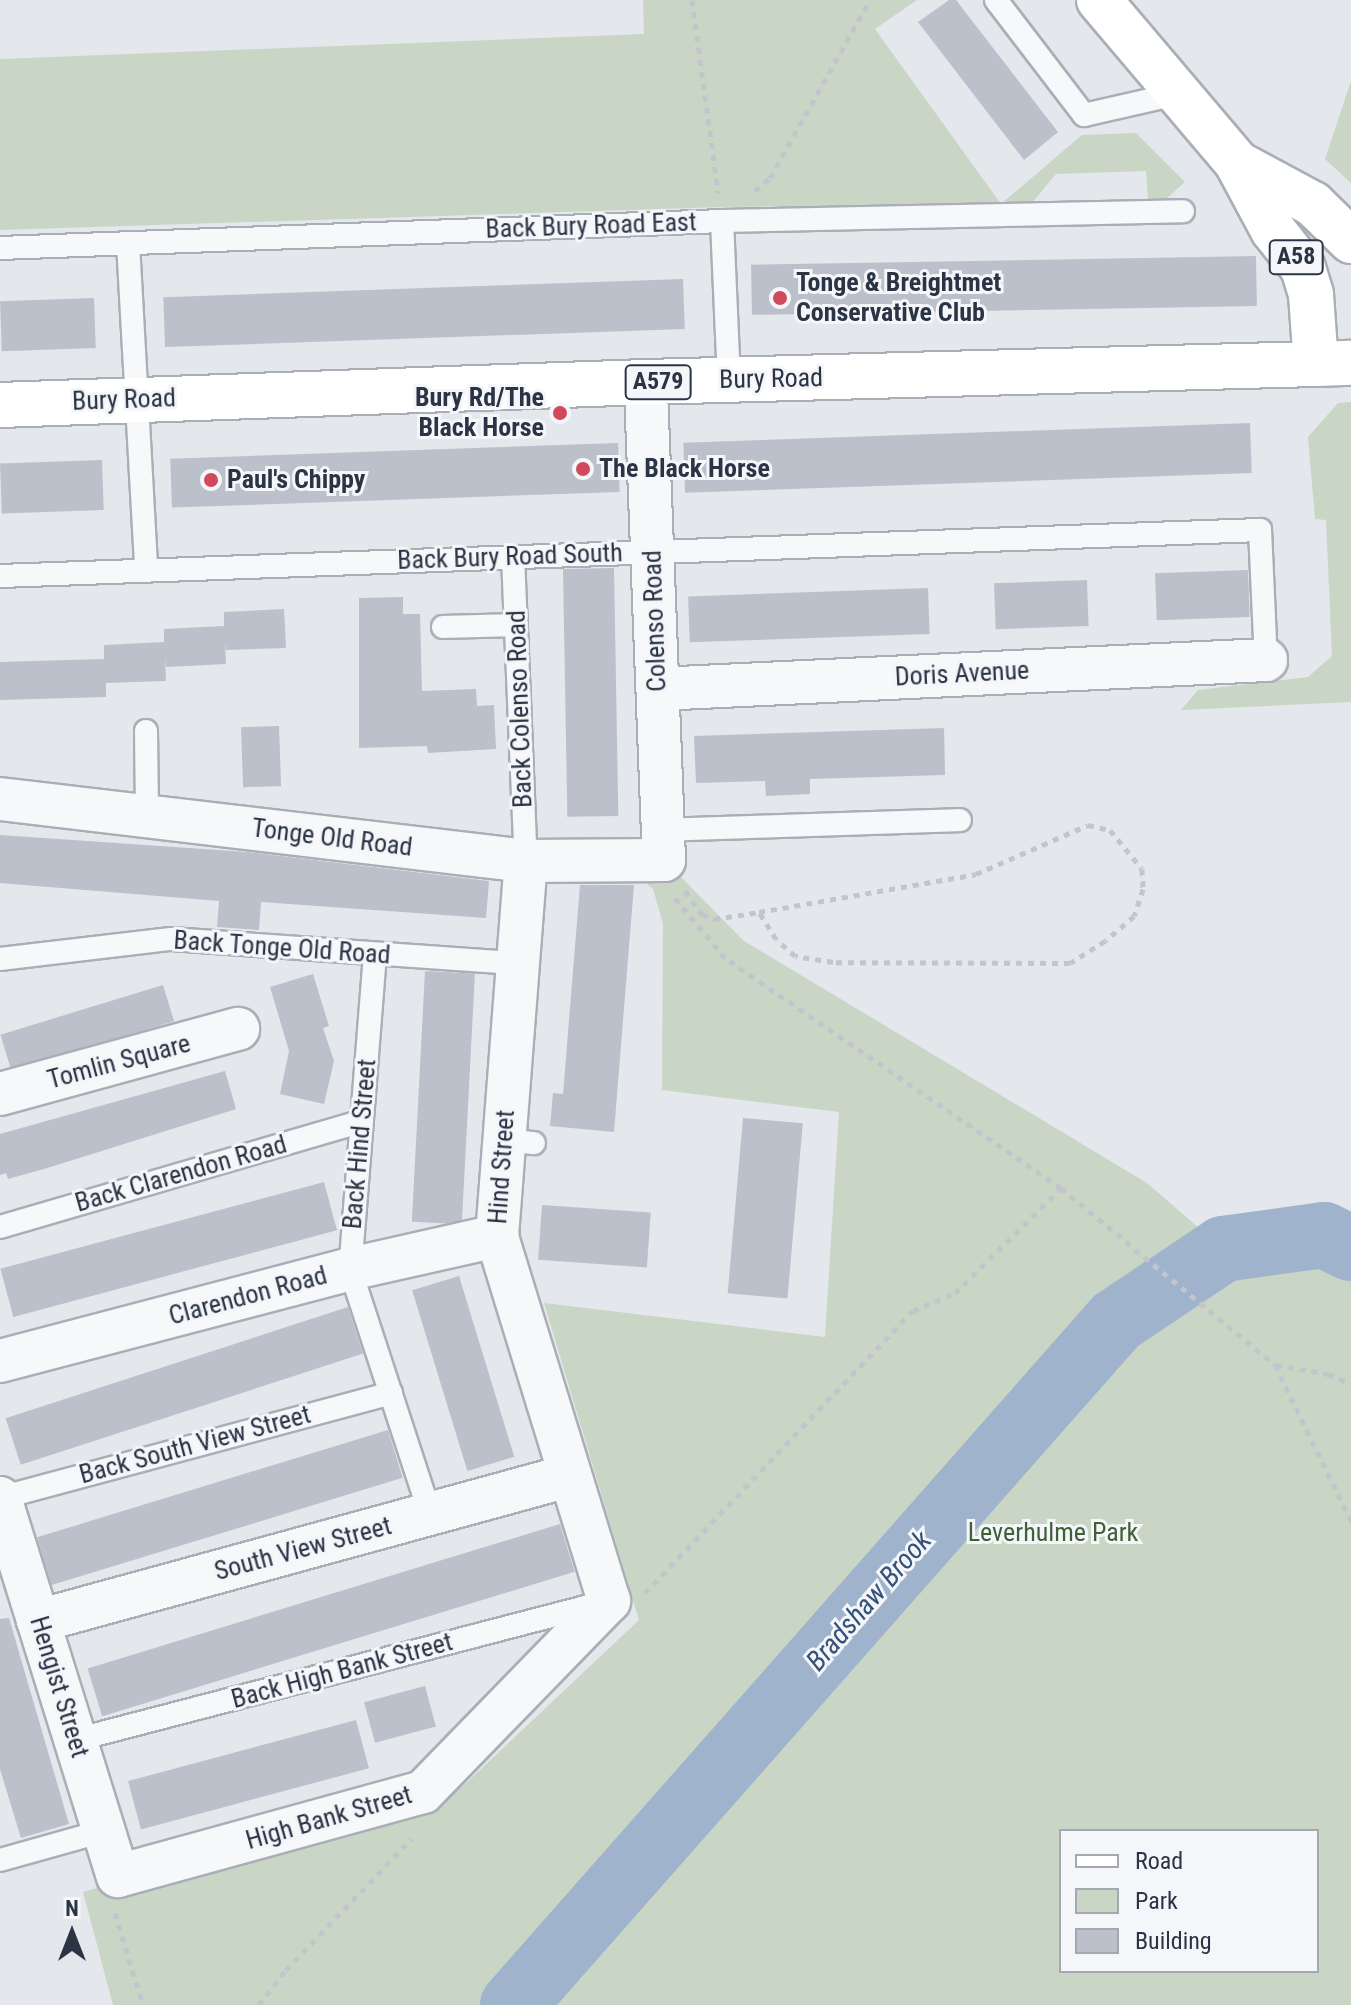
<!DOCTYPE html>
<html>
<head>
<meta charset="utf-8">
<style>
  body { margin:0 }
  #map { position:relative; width:1351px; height:2005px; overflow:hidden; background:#e4e7ec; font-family:"Roboto Condensed",sans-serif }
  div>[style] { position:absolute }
  .green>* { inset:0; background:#c9d6c5 }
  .river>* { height:66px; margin:-33px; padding:0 33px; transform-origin:33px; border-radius:33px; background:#9fb4cc }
  .building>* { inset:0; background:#bbc0ca; transform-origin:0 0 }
  .path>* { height:5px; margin-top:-2.5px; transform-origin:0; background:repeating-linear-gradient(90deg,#c2c5cb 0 6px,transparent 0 12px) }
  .roads { filter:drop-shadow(2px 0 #a9aeb7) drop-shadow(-2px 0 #a9aeb7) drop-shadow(0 2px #a9aeb7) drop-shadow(0 -2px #a9aeb7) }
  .service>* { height:22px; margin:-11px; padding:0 11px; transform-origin:11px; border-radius:11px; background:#f7f8fa }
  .minor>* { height:42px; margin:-21px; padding:0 21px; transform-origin:21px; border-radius:21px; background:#f7f8fa }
  .primary>* { height:44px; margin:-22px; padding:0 22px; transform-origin:22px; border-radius:22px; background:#fff }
  .trunk>* { height:44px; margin:-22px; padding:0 22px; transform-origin:22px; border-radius:22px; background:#fff }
  .dots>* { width:22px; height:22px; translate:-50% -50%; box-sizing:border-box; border:4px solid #f4f6f9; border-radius:50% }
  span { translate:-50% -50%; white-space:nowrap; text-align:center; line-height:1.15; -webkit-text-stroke:6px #f4f6f9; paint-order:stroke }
  .shield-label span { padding:2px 6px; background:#f4f6f9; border:2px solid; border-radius:6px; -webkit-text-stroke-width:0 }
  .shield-label { font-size:24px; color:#2b3445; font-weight:700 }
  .street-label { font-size:26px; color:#2b3445 }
  .poi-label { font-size:26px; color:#2b3445; font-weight:700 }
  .left { translate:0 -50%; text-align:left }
  .right { translate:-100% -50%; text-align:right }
  .park-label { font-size:26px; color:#3f6138 }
  .water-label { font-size:28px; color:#34527a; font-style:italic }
  .legend { position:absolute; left:1059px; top:1829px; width:260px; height:144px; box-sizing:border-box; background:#f4f6f9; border:2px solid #a4a8b1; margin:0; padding:10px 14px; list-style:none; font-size:24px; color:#2b3445 }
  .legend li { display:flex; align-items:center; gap:16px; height:40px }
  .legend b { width:40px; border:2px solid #a4a8b1 }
  .north { position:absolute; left:32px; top:1893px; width:80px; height:80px; -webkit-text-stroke:6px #f4f6f9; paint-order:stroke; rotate:0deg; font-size:22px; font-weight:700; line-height:32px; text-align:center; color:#2b3445 }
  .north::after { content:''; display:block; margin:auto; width:28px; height:36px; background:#2b3445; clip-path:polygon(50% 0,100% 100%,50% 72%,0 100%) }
</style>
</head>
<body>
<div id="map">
  <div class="green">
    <div style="clip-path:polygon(643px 0,917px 0,875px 29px,1001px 204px,1082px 135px,1136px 133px,1185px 182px,1166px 199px,1148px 199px,1146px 171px,1056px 174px,1032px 203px,1001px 204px,723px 207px,0 230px,0 59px,644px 34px)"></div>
    <div style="clip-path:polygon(1351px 81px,1351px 183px,1325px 159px)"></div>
    <div style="clip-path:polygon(1351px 402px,1351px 702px,1181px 710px,1198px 690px,1308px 677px,1332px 656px,1326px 520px,1315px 519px,1308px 437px,1338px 403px)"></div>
    <div style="clip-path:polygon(evenodd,664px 860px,744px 941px,1147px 1183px,1223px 1249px,1324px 1235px,1351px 1248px,1351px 2005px,113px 2005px,83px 1892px,464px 1785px,639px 1620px,544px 1303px,825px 1337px,839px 1112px,662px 1090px,663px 924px,653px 889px,620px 861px,664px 860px,1061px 1831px,1317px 1831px,1317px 1971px,1061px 1971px,1061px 1831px)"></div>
  </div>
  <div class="river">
    <div style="left:513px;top:2005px;width:912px;rotate:-48.6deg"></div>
    <div style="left:1116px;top:1321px;width:129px;rotate:-33.9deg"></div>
    <div style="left:1223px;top:1249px;width:102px;rotate:-7.9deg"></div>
    <div style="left:1324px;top:1235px;width:30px;rotate:26deg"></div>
  </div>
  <div class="building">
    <div style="clip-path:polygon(949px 0,956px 0,1058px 132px,1024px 160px,918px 22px)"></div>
    <div style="left:1256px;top:256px;width:50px;height:505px;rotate:89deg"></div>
    <div style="left:683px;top:279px;width:50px;height:520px;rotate:88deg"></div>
    <div style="left:94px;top:298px;width:50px;height:94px;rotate:88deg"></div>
    <div style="left:1250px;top:423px;width:50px;height:567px;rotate:88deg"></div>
    <div style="left:618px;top:443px;width:49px;height:448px;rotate:88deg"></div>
    <div style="left:102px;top:460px;width:50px;height:102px;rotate:88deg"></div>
    <div style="left:614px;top:568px;width:248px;height:51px;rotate:89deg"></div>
    <div style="left:1248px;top:570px;width:47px;height:93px;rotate:88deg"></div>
    <div style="left:1087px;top:580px;width:46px;height:93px;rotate:88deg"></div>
    <div style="left:928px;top:588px;width:46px;height:240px;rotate:88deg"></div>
    <div style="clip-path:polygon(403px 597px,403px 614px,420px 614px,422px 691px,476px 689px,477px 706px,494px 705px,496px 749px,428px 753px,427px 746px,359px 748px,359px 598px)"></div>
    <div style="clip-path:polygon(284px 609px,286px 648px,226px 650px,225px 642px,226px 664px,166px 667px,165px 658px,166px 681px,106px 683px,106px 697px,0 700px,0 662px,104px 659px,104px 645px,164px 642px,164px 629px,224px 626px,224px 612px)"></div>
    <div style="left:279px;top:726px;width:60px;height:38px;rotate:88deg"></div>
    <div style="clip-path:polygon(944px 728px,945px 775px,810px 779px,810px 794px,766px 796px,765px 781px,696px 783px,694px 736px)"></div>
    <div style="clip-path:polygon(0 835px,247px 852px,489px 881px,486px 918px,261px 902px,259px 930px,217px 927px,219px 901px,0 883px)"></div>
    <div style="clip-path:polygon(580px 885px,634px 885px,614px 1132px,550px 1126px,553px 1093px,563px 1094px)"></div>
    <div style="left:425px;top:971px;width:50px;height:251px;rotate:3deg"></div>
    <div style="clip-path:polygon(313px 974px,329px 1026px,323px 1028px,334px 1061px,324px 1104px,280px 1094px,289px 1051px,270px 987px)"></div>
    <div style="left:163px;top:985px;width:38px;height:170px;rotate:73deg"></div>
    <div style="clip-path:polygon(225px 1071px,236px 1109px,44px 1169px,8px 1179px,6px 1173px,0 1175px,0 1134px)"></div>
    <div style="left:743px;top:1118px;width:60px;height:176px;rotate:5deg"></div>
    <div style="left:324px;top:1182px;width:50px;height:335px;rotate:75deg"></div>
    <div style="left:542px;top:1205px;width:109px;height:55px;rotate:4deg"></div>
    <div style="left:459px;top:1276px;width:189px;height:49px;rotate:73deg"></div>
    <div style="left:348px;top:1307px;width:49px;height:360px;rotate:72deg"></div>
    <div style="left:388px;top:1430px;width:50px;height:367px;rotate:73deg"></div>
    <div style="left:560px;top:1524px;width:50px;height:494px;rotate:73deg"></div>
    <div style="clip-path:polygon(9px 1618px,69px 1824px,21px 1838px,0 1769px,0 1619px)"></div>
    <div style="left:425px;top:1686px;width:42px;height:63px;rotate:75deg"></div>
    <div style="left:356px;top:1720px;width:50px;height:236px;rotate:75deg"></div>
  </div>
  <div class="path">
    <div style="left:692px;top:0;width:195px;rotate:82.3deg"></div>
    <div style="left:755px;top:191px;width:20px;rotate:-41deg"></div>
    <div style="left:770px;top:178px;width:204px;rotate:-60.7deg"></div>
    <div style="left:685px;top:891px;width:29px;rotate:54deg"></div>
    <div style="left:702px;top:914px;width:13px;rotate:23deg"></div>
    <div style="left:714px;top:919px;width:46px;rotate:-8.8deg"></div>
    <div style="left:759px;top:912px;width:220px;rotate:-9.9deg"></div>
    <div style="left:976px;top:874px;width:122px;rotate:-23.6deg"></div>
    <div style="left:1088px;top:825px;width:23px;rotate:13deg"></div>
    <div style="left:1110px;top:830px;width:50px;rotate:50.6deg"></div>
    <div style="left:1142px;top:869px;width:20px;rotate:87deg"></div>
    <div style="left:1143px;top:889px;width:28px;rotate:108deg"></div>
    <div style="left:1134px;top:916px;width:38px;rotate:139deg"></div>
    <div style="left:1105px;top:941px;width:41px;rotate:147.8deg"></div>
    <div style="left:1070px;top:963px;width:237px;rotate:-179.8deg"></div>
    <div style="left:833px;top:962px;width:38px;rotate:-171deg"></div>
    <div style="left:795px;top:956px;width:25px;rotate:-138deg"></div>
    <div style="left:776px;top:939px;width:32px;rotate:-122deg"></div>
    <div style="left:1061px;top:1188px;width:278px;rotate:39.6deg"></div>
    <div style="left:1275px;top:1365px;width:174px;rotate:64deg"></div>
    <div style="left:1276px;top:1365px;width:53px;rotate:9.8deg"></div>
    <div style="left:1328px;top:1374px;width:25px;rotate:23deg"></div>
    <div style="left:645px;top:1593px;width:389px;rotate:-46.5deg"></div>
    <div style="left:913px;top:1311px;width:46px;rotate:-23.2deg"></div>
    <div style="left:955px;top:1293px;width:149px;rotate:-44.7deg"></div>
    <div style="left:1061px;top:1188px;width:407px;rotate:-145.6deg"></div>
    <div style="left:725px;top:958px;width:80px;rotate:-129.9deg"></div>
    <div style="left:115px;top:1913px;width:96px;rotate:73.1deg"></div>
    <div style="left:259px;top:2005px;width:44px;rotate:-52.4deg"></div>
    <div style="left:286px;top:1970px;width:182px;rotate:-46.3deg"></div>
  </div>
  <div class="roads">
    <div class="service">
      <div style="left:996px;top:0;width:145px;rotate:52.6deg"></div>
      <div style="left:1084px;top:115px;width:99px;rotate:-12.8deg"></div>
      <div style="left:722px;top:221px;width:159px;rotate:87.5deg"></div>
      <div style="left:128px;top:243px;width:327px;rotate:86.8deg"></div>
      <div style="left:0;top:248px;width:723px;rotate:-2.14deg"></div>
      <div style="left:722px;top:221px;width:461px;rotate:-1.2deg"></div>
      <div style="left:513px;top:557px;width:304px;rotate:87.6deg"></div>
      <div style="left:0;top:576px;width:1261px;rotate:-2.09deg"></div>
      <div style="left:1260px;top:530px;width:130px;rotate:87.4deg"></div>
      <div style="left:443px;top:627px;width:73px;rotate:-1.6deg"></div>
      <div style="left:146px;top:731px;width:85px;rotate:89.3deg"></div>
      <div style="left:663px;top:830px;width:297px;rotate:-1.9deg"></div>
      <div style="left:375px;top:954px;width:316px;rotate:94.5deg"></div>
      <div style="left:350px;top:1269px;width:258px;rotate:71.9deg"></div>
      <div style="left:0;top:959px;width:172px;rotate:-6.7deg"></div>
      <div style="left:171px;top:939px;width:347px;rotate:4deg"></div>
      <div style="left:504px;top:1140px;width:30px;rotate:6deg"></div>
      <div style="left:0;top:1227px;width:377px;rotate:-16.3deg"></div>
      <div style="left:0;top:1498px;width:405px;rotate:-15deg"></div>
      <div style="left:75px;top:1740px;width:539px;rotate:-14.6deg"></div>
      <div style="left:0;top:1860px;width:107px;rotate:-15.7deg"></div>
    </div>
    <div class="minor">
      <div style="left:658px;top:689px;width:609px;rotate:-2.73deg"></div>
      <div style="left:0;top:799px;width:530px;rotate:6.72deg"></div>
      <div style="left:526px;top:861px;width:138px;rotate:-0.4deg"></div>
      <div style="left:664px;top:860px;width:478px;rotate:-92.2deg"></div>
      <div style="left:0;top:1094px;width:247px;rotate:-15.3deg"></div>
      <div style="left:0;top:1361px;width:362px;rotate:-14.7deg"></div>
      <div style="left:350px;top:1269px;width:151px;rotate:-12.7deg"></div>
      <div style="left:0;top:1498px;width:396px;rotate:72.7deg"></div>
      <div style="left:118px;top:1876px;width:316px;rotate:-15.4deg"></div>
      <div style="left:423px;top:1792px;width:267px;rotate:-45.8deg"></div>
      <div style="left:609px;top:1601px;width:382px;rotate:-107.1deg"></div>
      <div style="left:497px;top:1236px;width:376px;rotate:-85.6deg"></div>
      <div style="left:38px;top:1621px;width:549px;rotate:-15.3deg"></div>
    </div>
    <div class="primary">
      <div style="left:0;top:405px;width:646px;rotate:-2.04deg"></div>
      <div style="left:646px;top:382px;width:670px;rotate:-1.54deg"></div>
    </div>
    <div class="trunk">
      <div style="left:1099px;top:0;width:214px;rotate:49.7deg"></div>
      <div style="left:1237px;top:163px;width:76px;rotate:61.8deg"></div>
      <div style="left:1273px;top:230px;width:48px;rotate:51.7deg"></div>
      <div style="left:1303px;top:268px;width:28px;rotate:73deg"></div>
      <div style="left:1311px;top:295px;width:69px;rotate:85.9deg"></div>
      <div style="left:1316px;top:364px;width:35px;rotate:-2deg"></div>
      <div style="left:1237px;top:163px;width:86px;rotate:28.3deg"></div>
      <div style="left:1313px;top:204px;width:53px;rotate:44.2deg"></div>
    </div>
  </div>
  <div class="dots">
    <div style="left:780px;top:298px;background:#d1495b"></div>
    <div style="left:560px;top:413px;background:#d1495b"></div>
    <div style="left:583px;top:469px;background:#d1495b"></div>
    <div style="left:211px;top:480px;background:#d1495b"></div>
  </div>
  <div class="shield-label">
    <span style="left:1296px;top:257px">A58</span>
    <span style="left:658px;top:382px">A579</span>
  </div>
  <div class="street-label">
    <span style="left:591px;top:226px;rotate:-2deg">Back Bury Road East</span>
    <span style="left:771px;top:379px;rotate:-1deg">Bury Road</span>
    <span style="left:124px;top:400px;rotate:-2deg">Bury Road</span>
    <span style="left:510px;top:557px;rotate:-2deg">Back Bury Road South</span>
    <span style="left:655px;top:621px;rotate:-92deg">Colenso Road</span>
    <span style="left:962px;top:674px;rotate:-3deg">Doris Avenue</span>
    <span style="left:520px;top:709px;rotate:-92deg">Back Colenso Road</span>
    <span style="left:332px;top:838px;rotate:7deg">Tonge Old Road</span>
    <span style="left:282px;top:948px;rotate:4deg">Back Tonge Old Road</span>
    <span style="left:119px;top:1062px;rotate:-15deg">Tomlin Square</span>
    <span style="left:360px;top:1144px;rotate:-85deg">Back Hind Street</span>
    <span style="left:502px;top:1167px;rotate:-86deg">Hind Street</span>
    <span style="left:181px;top:1174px;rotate:-16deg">Back Clarendon Road</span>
    <span style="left:248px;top:1296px;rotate:-15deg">Clarendon Road</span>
    <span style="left:195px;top:1445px;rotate:-15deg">Back South View Street</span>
    <span style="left:303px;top:1549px;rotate:-15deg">South View Street</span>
    <span style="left:342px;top:1671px;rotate:-15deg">Back High Bank Street</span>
    <span style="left:59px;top:1687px;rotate:73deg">Hengist Street</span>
    <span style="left:329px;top:1818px;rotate:-16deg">High Bank Street</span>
  </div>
  <div class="poi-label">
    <span class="left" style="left:796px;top:298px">Tonge &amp; Breightmet<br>Conservative Club</span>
    <span class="right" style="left:544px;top:413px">Bury Rd/The<br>Black Horse</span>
    <span class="left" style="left:599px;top:469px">The Black Horse</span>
    <span class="left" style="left:227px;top:480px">Paul's Chippy</span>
  </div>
  <div class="park-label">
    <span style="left:1053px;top:1533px">Leverhulme Park</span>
  </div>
  <div class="water-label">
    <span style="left:869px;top:1601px;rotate:-49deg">Bradshaw Brook</span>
  </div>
  <ul class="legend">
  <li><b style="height:10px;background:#fff"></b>Road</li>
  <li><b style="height:22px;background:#c9d6c5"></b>Park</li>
  <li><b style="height:22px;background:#bbc0ca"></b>Building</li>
  </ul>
  <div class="north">N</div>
</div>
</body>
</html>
